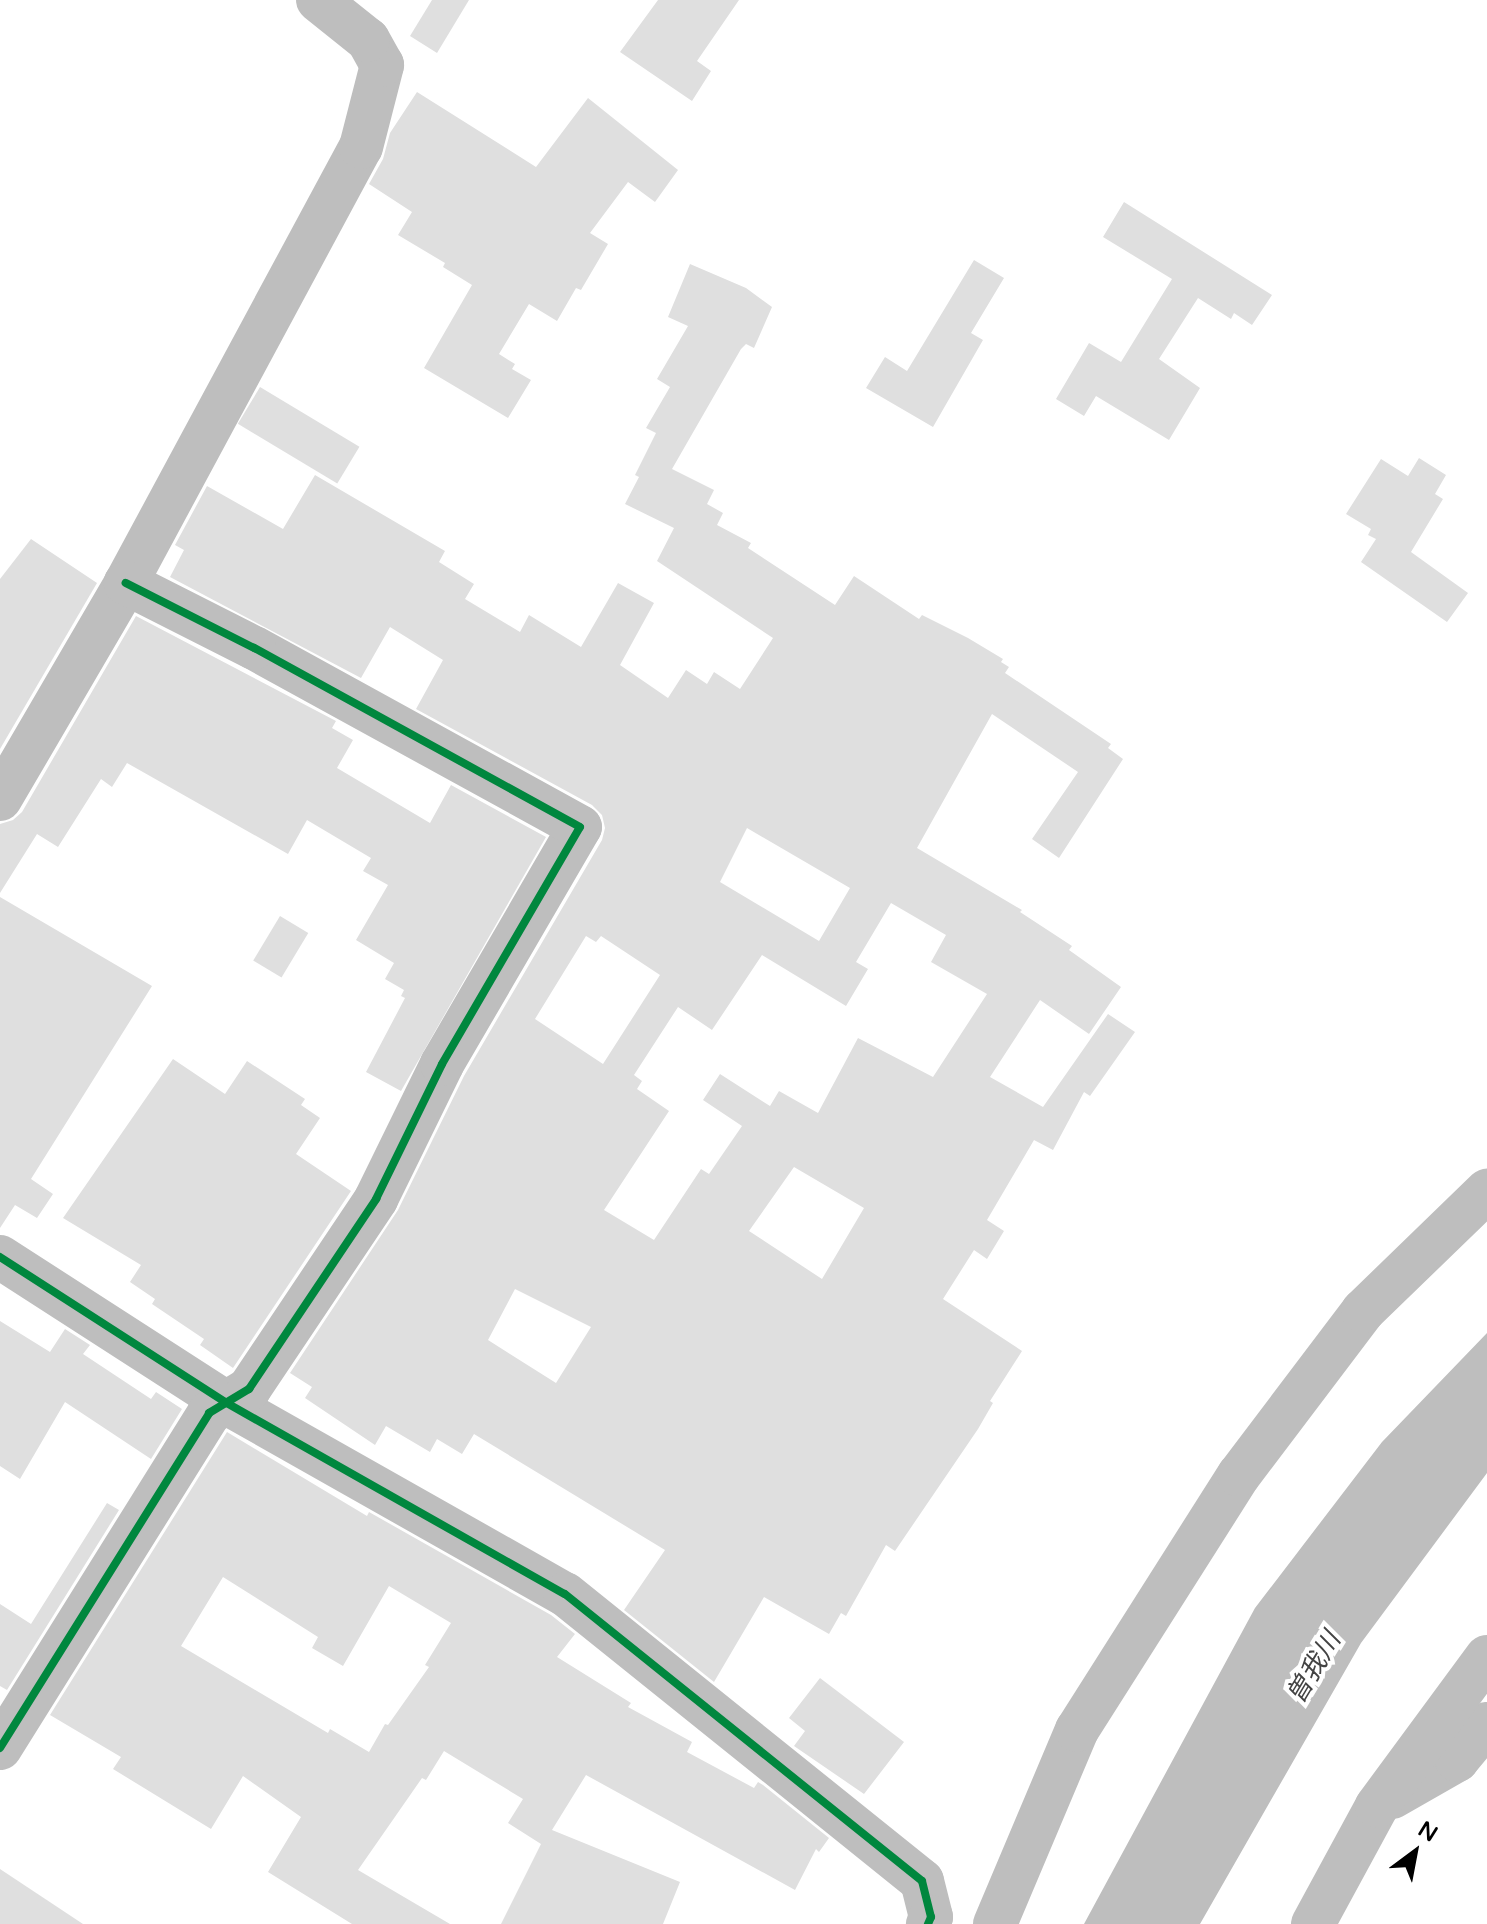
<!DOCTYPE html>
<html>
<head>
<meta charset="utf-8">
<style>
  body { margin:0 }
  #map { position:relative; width:1487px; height:1924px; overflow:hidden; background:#fff; font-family:"Varela Round","Noto Sans JP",sans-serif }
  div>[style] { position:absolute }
  .water>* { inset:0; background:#bebebe }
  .building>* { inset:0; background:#dfdfdf; transform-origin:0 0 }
  .minor>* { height:44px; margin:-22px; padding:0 22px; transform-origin:22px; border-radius:22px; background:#bebebe }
  .cycleway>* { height:8px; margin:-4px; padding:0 4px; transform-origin:4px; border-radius:4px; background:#00873e }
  span { translate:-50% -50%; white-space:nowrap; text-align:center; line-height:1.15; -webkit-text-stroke:8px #fff; paint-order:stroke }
  .water-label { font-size:26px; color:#434343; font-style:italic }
  .north { position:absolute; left:1375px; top:1812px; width:80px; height:80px; -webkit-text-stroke:6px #fff; paint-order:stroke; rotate:32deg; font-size:22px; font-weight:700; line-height:32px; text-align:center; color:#000 }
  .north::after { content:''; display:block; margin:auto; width:28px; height:36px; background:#000; clip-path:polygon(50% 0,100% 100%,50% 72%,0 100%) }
</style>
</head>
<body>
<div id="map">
  <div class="water">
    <div style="clip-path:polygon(1487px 1333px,1487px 1473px,1361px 1643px,1200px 1924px,1084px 1924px,1255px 1608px,1382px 1442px)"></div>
  </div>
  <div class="building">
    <div style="clip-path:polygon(432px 0,469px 0,437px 53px,410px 36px)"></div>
    <div style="clip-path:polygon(658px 0,739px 0,697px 61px,711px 71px,692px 101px,620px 52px)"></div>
    <div style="clip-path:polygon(417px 92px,536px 167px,588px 98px,678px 170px,655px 202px,628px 182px,590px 233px,608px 244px,581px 290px,576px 288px,557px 321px,529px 304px,499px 354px,515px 364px,512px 369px,531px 380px,508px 418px,424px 368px,472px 285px,443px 267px,445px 263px,398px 235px,412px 212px,369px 184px,383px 159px,390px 133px)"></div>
    <div style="clip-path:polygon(1124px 202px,1272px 295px,1252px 325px,1234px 313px,1231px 319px,1198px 298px,1159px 359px,1200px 388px,1169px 440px,1096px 396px,1084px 416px,1056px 399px,1089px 343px,1121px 362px,1172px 279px,1103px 237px)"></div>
    <div style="clip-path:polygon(974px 260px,1004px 278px,971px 333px,983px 340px,933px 427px,866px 388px,885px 357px,907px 371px)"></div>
    <div style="clip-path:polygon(evenodd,690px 264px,746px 288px,772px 307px,754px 348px,746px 344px,741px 349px,672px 469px,714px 490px,707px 504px,723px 513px,717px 525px,751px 543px,748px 548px,835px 605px,854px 576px,919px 619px,922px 615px,968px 638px,1003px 659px,1001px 662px,1009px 667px,1005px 673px,1111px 744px,1108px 748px,1123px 759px,1059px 858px,1032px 839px,1078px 772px,992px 714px,917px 848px,1022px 910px,1020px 912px,1072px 946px,1069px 950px,1121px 987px,1089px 1034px,1040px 1000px,990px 1077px,1043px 1107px,1108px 1014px,1135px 1032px,1090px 1096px,1084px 1092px,1053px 1150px,1034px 1140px,987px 1220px,1004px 1231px,987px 1259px,974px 1250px,943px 1299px,1022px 1351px,990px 1401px,993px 1403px,978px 1429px,895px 1551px,886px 1545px,846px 1616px,841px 1613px,829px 1634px,764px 1597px,714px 1682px,624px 1610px,665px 1550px,474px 1434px,462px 1454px,437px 1439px,430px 1452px,386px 1426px,375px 1445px,305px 1398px,312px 1387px,290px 1373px,398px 1210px,464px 1076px,602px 840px,605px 828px,602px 815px,592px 805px,416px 709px,443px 660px,390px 627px,361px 678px,170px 577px,184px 550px,175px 545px,207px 486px,283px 529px,315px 475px,445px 551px,439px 562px,474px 584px,465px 599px,520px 632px,529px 615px,581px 647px,618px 583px,654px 603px,620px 665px,668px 698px,686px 670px,707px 684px,714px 672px,740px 689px,773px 638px,657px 561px,674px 528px,625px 504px,639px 477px,635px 475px,656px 433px,646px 428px,670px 387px,657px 379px,688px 326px,668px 317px,690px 264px,747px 828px,850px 888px,819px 941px,720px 882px,747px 828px,690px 264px,891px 903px,946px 935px,931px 962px,987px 994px,933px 1077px,858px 1038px,818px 1113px,779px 1091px,770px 1106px,720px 1074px,703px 1100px,742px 1126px,709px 1174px,701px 1169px,654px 1240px,604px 1210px,669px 1111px,637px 1089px,642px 1081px,634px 1075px,678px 1007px,712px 1030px,762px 955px,846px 1006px,868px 969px,856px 962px,891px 903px,690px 264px,586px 936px,596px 942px,601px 936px,660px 975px,603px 1064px,535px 1019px,586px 936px,690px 264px,794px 1167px,864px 1208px,822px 1279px,749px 1231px,794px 1167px,690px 264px,515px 1289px,591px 1327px,556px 1383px,488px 1340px,515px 1289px)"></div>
    <div style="left:260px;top:387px;width:116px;height:43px;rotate:31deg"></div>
    <div style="clip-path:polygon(1419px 458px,1446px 475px,1435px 494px,1443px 499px,1411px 552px,1468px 593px,1447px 622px,1361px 562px,1376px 539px,1368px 535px,1371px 529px,1346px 514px,1381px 459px,1408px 476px)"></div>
    <div style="clip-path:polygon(31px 539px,97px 583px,0 749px,0 579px)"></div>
    <div style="clip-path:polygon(136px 616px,336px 721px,332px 728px,353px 740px,337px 768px,430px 823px,451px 785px,546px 837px,401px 1091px,366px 1072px,405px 998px,401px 996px,404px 990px,385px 979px,394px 963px,356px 940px,388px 885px,363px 871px,371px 858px,307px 820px,288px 854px,127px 763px,112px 787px,101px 779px,58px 847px,37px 834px,0 893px,0 824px,13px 820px,22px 812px)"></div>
    <div style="clip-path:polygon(0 897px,152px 986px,31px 1179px,53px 1194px,37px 1218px,15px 1205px,0 1228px)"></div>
    <div style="left:280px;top:916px;width:33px;height:52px;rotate:31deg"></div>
    <div style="clip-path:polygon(173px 1059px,225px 1094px,247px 1061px,305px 1099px,301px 1105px,320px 1118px,296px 1154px,351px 1191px,233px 1368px,200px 1345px,204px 1339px,152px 1304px,155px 1299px,130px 1282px,141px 1265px,63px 1218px)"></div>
    <div style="clip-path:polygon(0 1321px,50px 1352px,65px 1329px,90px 1345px,83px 1354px,151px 1399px,156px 1392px,182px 1409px,151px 1459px,65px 1402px,20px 1479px,0 1466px)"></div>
    <div style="clip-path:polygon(evenodd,227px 1432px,367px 1516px,369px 1512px,551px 1615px,575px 1634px,557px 1657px,631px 1703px,628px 1707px,692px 1742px,687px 1752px,754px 1788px,758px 1782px,763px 1785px,829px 1838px,819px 1852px,816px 1849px,795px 1890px,586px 1775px,552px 1830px,680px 1882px,663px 1924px,501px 1924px,541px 1844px,508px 1823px,523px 1799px,444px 1751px,426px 1780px,422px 1778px,358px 1870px,450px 1924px,352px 1924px,268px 1872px,301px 1817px,243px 1776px,211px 1829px,113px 1769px,121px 1757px,50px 1715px,227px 1432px,223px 1577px,318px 1637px,312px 1648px,343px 1666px,389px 1586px,451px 1623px,425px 1665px,429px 1667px,388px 1725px,385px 1724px,369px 1752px,330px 1729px,328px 1733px,181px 1646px,223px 1577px)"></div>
    <div style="clip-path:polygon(107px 1503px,119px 1510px,7px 1690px,0 1686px,0 1604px,31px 1624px)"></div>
    <div style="clip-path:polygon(820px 1678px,904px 1742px,864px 1794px,794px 1746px,805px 1731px,789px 1718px)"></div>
    <div style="clip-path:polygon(0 1869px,83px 1924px,0 1924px)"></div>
  </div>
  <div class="minor">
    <div style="left:0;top:799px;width:250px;rotate:-59.7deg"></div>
    <div style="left:126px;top:583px;width:495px;rotate:-61.7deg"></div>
    <div style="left:361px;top:147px;width:85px;rotate:-75.6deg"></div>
    <div style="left:382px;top:65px;width:29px;rotate:-119deg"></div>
    <div style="left:368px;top:40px;width:64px;rotate:-141.3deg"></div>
    <div style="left:0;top:1257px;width:268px;rotate:32.8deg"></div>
    <div style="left:225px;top:1402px;width:390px;rotate:29.5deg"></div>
    <div style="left:565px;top:1594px;width:458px;rotate:38.8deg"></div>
    <div style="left:922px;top:1881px;width:37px;rotate:76deg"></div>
    <div style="left:931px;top:1917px;width:8px;rotate:113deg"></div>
    <div style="left:0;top:1748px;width:395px;rotate:-58deg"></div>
    <div style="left:209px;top:1413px;width:47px;rotate:-31deg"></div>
    <div style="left:249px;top:1389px;width:229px;rotate:-56.2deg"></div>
    <div style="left:376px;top:1199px;width:150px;rotate:-63.9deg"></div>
    <div style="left:442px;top:1064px;width:274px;rotate:-59.8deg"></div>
    <div style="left:580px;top:827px;width:372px;rotate:-151.2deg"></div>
    <div style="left:254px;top:648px;width:144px;rotate:-153.1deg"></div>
    <div style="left:1392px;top:1797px;width:75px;rotate:-29.6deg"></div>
    <div style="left:1457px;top:1760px;width:47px;rotate:-50.2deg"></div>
    <div style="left:995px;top:1924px;width:211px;rotate:-67.1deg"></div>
    <div style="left:1077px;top:1730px;width:302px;rotate:-57.6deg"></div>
    <div style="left:1239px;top:1475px;width:206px;rotate:-52.9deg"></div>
    <div style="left:1363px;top:1311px;width:173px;rotate:-44.1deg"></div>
    <div style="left:1313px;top:1924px;width:134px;rotate:-61.5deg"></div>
    <div style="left:1377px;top:1806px;width:185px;rotate:-53.6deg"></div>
  </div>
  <div class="cycleway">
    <div style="left:0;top:1257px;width:268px;rotate:32.8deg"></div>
    <div style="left:225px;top:1402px;width:390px;rotate:29.5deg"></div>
    <div style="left:565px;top:1594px;width:458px;rotate:38.8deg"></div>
    <div style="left:922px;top:1881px;width:37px;rotate:76deg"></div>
    <div style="left:931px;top:1917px;width:8px;rotate:113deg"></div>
    <div style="left:0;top:1748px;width:395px;rotate:-58deg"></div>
    <div style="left:209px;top:1413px;width:47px;rotate:-31deg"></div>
    <div style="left:249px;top:1389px;width:229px;rotate:-56.2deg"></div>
    <div style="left:376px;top:1199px;width:150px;rotate:-63.9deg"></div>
    <div style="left:442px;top:1064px;width:274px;rotate:-59.8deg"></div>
    <div style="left:580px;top:827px;width:372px;rotate:-151.2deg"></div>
    <div style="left:254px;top:648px;width:144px;rotate:-153.1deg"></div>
  </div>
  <div class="water-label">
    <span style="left:1314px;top:1668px;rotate:-59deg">曽我川</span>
  </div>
  <div class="north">N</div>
</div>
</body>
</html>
